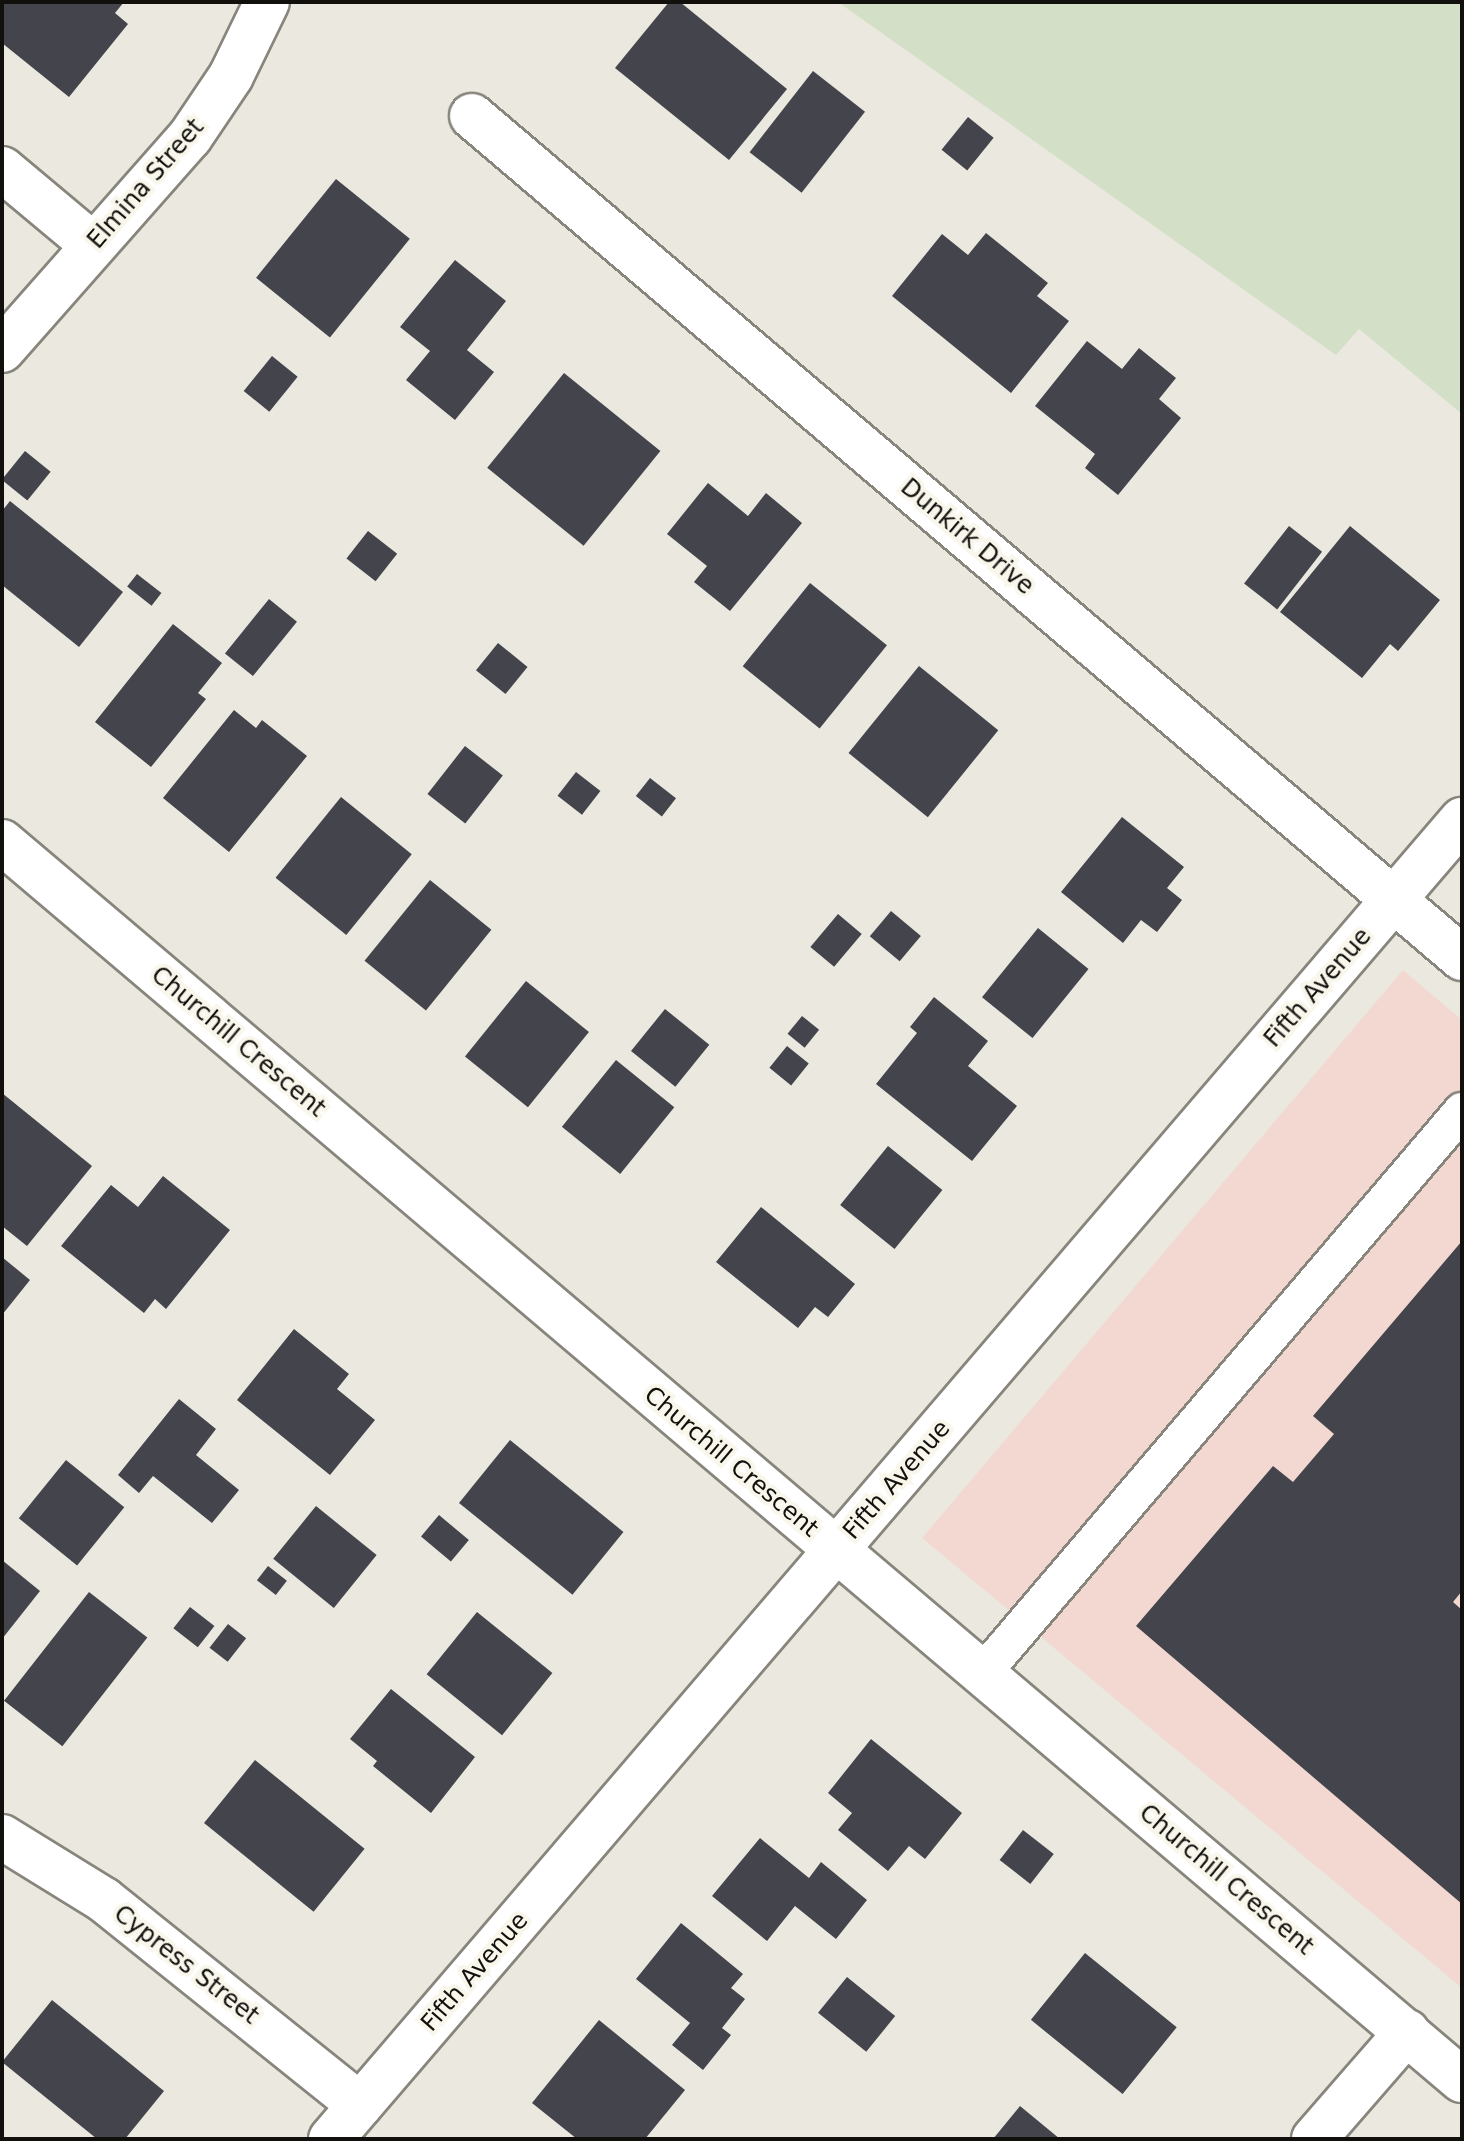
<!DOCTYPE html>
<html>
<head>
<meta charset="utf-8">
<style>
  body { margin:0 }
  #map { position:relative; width:1464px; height:2141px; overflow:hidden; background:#ebe9df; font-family:"DejaVu Sans",sans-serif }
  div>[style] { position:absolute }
  .commercial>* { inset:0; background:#f2d8d1 }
  .green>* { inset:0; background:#d3dfc6 }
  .building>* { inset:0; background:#43444c; transform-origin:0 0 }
  .roads { filter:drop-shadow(2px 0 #87857c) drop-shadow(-2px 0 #87857c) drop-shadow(0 2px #87857c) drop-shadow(0 -2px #87857c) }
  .service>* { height:36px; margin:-18px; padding:0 18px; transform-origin:18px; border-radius:18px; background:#fff }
  .minor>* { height:44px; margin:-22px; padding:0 22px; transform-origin:22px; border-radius:22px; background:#fff }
  .tertiary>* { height:44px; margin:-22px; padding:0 22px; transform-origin:22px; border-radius:22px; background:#fff }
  span { translate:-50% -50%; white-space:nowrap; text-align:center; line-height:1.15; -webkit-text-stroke:8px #f9f6ec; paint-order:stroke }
  .street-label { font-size:24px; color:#11100d }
  .frame { position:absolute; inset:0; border:4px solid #11100d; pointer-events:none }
</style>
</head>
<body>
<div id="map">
  <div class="commercial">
    <div style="clip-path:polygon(1403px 970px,1462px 1020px,1462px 1988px,922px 1538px)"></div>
  </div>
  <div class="green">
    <div style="clip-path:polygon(838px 2px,1462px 2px,1462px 414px,1359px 329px,1336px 355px)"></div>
  </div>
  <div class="building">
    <div style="clip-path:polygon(2px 2px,124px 2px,115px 13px,128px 24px,69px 97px,2px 43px)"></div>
    <div style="clip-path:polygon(669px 2px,680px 2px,787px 89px,729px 160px,615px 68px)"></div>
    <div style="left:813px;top:71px;width:66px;height:103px;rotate:38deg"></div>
    <div style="left:968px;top:117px;width:33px;height:42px;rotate:39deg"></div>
    <div style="left:336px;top:179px;width:95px;height:127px;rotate:39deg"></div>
    <div style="clip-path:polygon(986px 233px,1048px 283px,1037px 296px,1069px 321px,1011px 393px,892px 296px,942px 234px,968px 255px)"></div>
    <div style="clip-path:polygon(455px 260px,506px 301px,467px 350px,494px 372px,455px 420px,406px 380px,430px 351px,400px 327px)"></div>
    <div style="clip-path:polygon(1087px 341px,1122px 369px,1139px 348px,1176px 378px,1159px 399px,1181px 418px,1118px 495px,1085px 468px,1095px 454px,1035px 406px)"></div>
    <div style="left:272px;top:356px;width:33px;height:45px;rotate:39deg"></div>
    <div style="left:564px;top:373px;width:124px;height:122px;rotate:39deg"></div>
    <div style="left:25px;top:451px;width:33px;height:37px;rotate:39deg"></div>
    <div style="clip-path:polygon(708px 483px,748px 516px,766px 493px,802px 523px,730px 611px,694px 582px,707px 566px,667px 534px)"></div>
    <div style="clip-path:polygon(10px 501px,123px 592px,79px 647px,2px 585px,2px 511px)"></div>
    <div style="left:1289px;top:526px;width:42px;height:73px;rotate:38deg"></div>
    <div style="clip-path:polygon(1350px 526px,1440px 600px,1398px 651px,1390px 644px,1362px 678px,1280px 612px)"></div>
    <div style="left:368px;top:531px;width:37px;height:35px;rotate:38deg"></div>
    <div style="left:137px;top:574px;width:31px;height:16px;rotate:38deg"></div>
    <div style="left:810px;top:583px;width:99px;height:107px;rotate:39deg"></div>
    <div style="left:269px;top:599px;width:36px;height:70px;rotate:39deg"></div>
    <div style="clip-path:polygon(173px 624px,222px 663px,198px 693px,206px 699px,151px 767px,95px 722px)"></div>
    <div style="left:498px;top:643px;width:38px;height:35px;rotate:39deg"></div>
    <div style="left:919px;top:666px;width:102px;height:112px;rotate:39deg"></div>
    <div style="clip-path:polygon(234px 710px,256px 728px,262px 720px,307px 756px,229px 852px,163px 798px)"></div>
    <div style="left:465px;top:746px;width:48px;height:61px;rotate:38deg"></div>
    <div style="left:576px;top:772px;width:31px;height:30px;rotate:38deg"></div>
    <div style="left:650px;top:778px;width:33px;height:23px;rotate:38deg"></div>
    <div style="left:341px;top:797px;width:91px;height:104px;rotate:39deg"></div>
    <div style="clip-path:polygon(1122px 817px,1184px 867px,1167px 888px,1182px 900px,1157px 932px,1141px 920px,1123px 943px,1061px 892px)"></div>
    <div style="left:430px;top:880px;width:79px;height:104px;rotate:39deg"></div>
    <div style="left:891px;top:911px;width:39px;height:33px;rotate:40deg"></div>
    <div style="left:838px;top:914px;width:31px;height:43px;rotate:40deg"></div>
    <div style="left:1038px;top:928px;width:65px;height:89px;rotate:39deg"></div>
    <div style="left:526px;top:981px;width:81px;height:97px;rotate:39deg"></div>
    <div style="clip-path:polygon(934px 997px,988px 1041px,968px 1066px,1017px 1106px,972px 1161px,876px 1084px,917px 1033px,910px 1027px)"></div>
    <div style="left:665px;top:1009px;width:57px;height:54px;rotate:39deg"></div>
    <div style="left:802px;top:1016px;width:22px;height:23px;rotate:39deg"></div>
    <div style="left:787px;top:1046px;width:28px;height:28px;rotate:39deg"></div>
    <div style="left:616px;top:1060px;width:75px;height:86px;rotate:39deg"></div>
    <div style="clip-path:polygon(2px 1093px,92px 1166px,27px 1246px,2px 1226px)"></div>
    <div style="left:888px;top:1146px;width:70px;height:76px;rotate:39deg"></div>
    <div style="clip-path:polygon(163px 1176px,230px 1230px,166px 1309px,155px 1299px,144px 1313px,61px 1246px,111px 1185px,138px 1207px)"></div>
    <div style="clip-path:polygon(761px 1207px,855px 1284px,828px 1317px,815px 1307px,798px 1328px,716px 1262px)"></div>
    <div style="clip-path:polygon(1462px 1241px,1462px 1591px,1453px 1602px,1462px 1610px,1462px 1904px,1136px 1626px,1273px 1466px,1293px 1482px,1334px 1434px,1313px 1416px)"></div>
    <div style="clip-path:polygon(2px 1257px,30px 1280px,2px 1315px)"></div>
    <div style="clip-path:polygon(294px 1329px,349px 1374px,337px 1389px,375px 1420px,330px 1475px,237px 1400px)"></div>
    <div style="clip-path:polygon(179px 1399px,216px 1429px,196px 1455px,239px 1490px,212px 1523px,153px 1476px,139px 1493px,118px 1475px)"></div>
    <div style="left:510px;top:1440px;width:146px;height:81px;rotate:39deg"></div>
    <div style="left:66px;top:1460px;width:75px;height:75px;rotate:39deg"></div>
    <div style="left:316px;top:1506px;width:78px;height:68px;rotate:39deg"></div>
    <div style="left:439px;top:1515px;width:39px;height:28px;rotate:40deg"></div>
    <div style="clip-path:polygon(2px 1560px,40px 1591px,2px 1639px)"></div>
    <div style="left:268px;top:1566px;width:24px;height:18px;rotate:38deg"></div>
    <div style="left:89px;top:1592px;width:74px;height:138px;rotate:38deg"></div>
    <div style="left:190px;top:1607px;width:31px;height:27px;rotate:38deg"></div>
    <div style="left:477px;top:1612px;width:97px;height:80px;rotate:39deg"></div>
    <div style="left:228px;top:1624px;width:23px;height:30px;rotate:38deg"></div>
    <div style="clip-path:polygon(391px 1689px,475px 1757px,431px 1813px,373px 1766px,377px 1761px,350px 1739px)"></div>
    <div style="clip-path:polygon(871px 1739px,962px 1813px,925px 1859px,909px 1846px,888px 1871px,838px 1830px,852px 1813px,828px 1793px)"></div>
    <div style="left:255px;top:1760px;width:141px;height:81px;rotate:39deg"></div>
    <div style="left:1023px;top:1830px;width:39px;height:38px;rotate:38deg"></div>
    <div style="clip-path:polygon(760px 1838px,809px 1878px,821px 1862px,867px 1900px,836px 1939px,795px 1906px,767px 1941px,712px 1896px)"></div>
    <div style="clip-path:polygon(681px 1923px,743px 1974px,731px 1988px,745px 1999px,722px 2028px,731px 2035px,703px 2070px,672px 2045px,690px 2023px,636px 1979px)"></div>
    <div style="left:1085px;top:1953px;width:118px;height:86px;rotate:39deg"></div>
    <div style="left:847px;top:1977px;width:62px;height:46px;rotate:39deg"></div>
    <div style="clip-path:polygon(52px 2000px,164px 2091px,125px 2139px,97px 2139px,2px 2062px)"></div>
    <div style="clip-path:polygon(599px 2020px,685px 2090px,645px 2139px,577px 2139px,532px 2103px)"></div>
    <div style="clip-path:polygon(1020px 2106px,1060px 2139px,993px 2139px)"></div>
  </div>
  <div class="roads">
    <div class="service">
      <div style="left:982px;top:1674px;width:740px;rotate:-49.55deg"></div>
    </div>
    <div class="minor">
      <div style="left:472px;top:116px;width:1300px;rotate:40.38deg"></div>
      <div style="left:2px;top:169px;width:119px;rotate:39.9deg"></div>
      <div style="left:2px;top:350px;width:284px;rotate:-48.6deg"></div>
      <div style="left:190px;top:137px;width:73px;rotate:-56.1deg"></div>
      <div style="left:231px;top:76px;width:82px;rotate:-64.1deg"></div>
      <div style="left:2px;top:842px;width:1914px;rotate:40.3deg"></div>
      <div style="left:2px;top:1837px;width:120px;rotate:31.7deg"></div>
      <div style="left:104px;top:1900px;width:328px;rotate:38.7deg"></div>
      <div style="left:1314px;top:2139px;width:142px;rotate:-49deg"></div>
    </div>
    <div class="tertiary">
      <div style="left:331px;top:2139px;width:1738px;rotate:-49.39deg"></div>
    </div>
  </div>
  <div class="street-label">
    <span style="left:146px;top:184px;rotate:-49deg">Elmina Street</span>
    <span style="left:967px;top:537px;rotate:40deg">Dunkirk Drive</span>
    <span style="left:1318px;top:988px;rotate:-49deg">Fifth Avenue</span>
    <span style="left:238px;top:1042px;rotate:40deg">Churchill Crescent</span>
    <span style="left:731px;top:1462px;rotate:40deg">Churchill Crescent</span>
    <span style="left:897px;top:1480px;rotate:-49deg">Fifth Avenue</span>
    <span style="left:1226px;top:1880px;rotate:40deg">Churchill Crescent</span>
    <span style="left:186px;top:1965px;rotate:38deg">Cypress Street</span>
    <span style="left:475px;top:1972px;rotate:-49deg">Fifth Avenue</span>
  </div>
  <div class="frame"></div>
</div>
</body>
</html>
